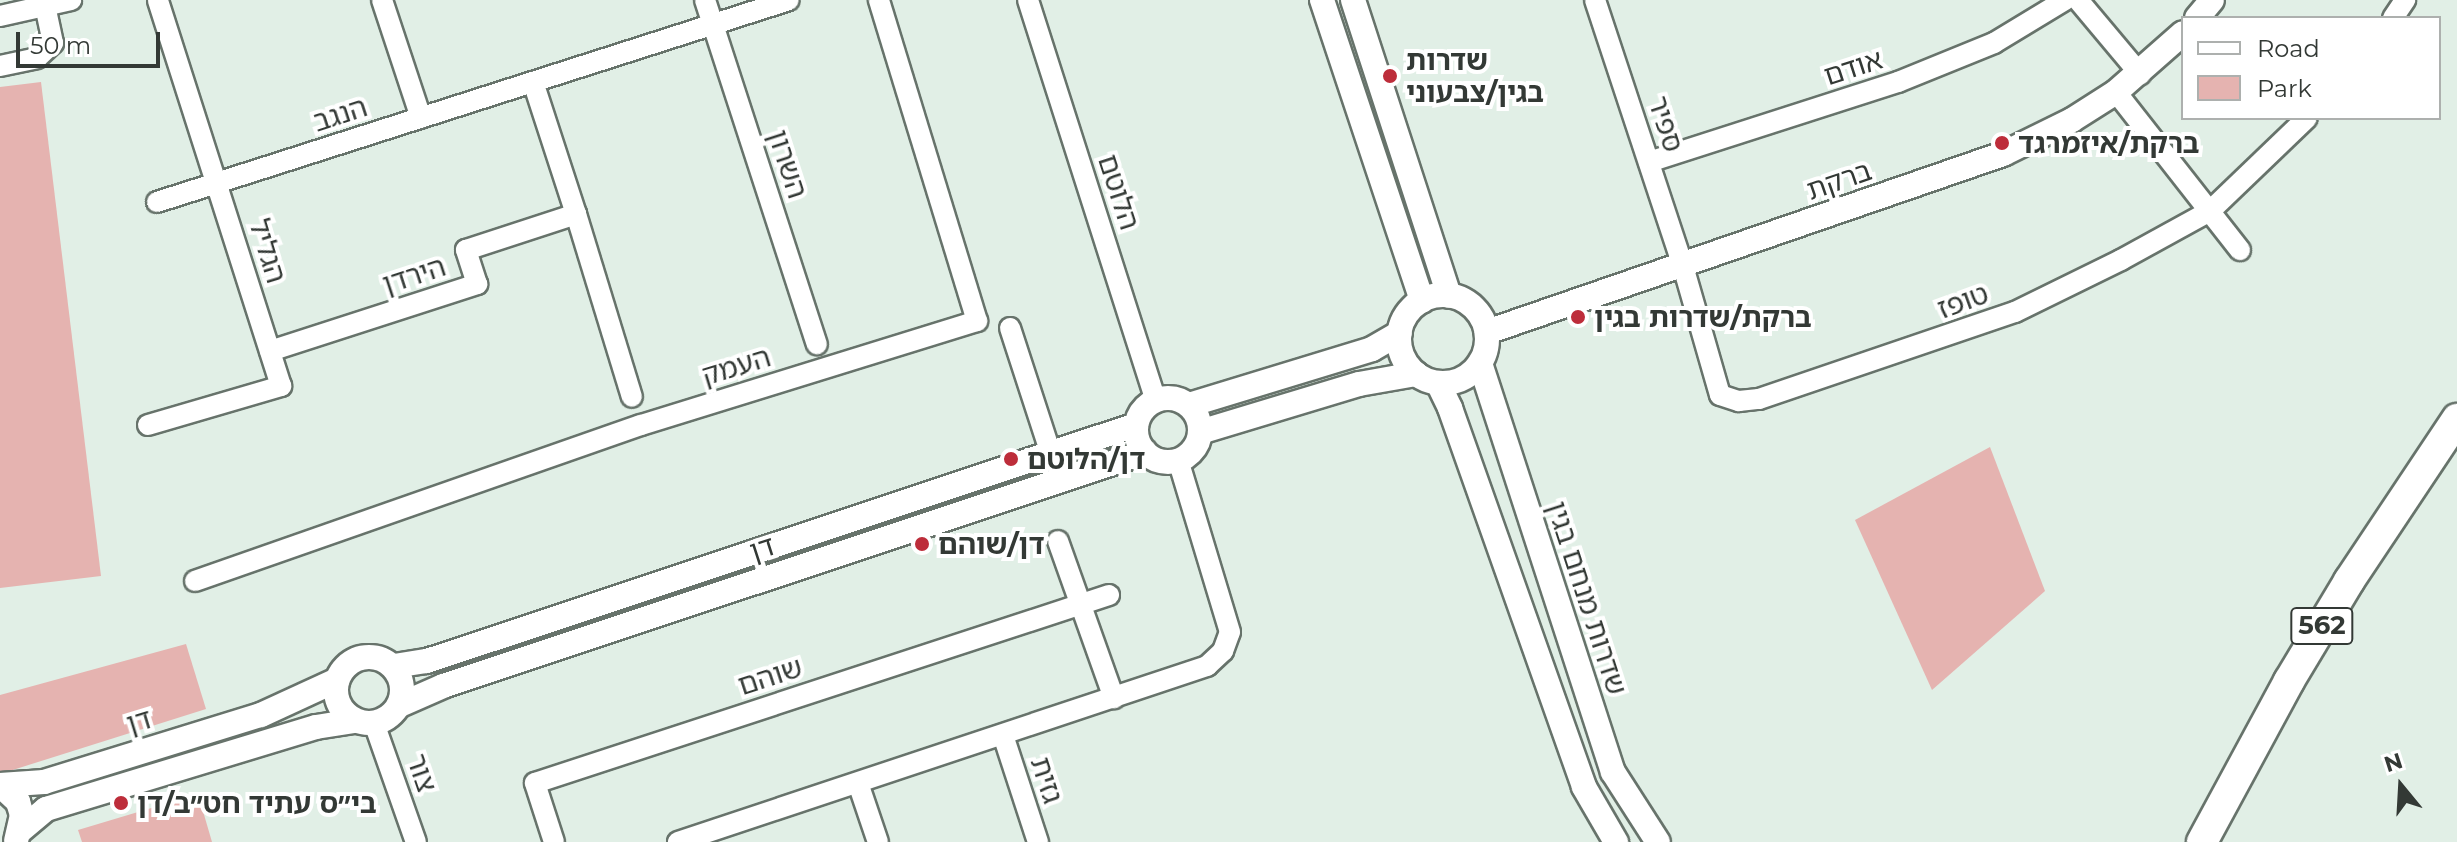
<!DOCTYPE html>
<html>
<head>
<meta charset="utf-8">
<style>
  body { margin:0 }
  #map { position:relative; width:2457px; height:842px; overflow:hidden; background:#e1efe6; font-family:Montserrat,"Noto Sans Hebrew",sans-serif }
  div>[style] { position:absolute }
  .green>* { inset:0; background:#e5b3b0 }
  .roads { filter:drop-shadow(2px 0 #67736b) drop-shadow(-2px 0 #67736b) drop-shadow(0 2px #67736b) drop-shadow(0 -2px #67736b) }
  .minor>* { height:20px; margin:-10px; padding:0 10px; transform-origin:10px; border-radius:10px; background:#fff }
  .tertiary>* { height:24px; margin:-12px; padding:0 12px; transform-origin:12px; border-radius:12px; background:#fff }
  .tertiary>.ring { margin:-12px; padding:0; box-sizing:content-box; background:none; border:24px solid #fff; border-radius:50% }
  .primary>* { height:30px; margin:-15px; padding:0 15px; transform-origin:15px; border-radius:15px; background:#fff }
  .dots>* { width:22px; height:22px; translate:-50% -50%; box-sizing:border-box; border:4px solid #fff; border-radius:50% }
  span { translate:-50% -50%; white-space:nowrap; text-align:center; line-height:1.15; -webkit-text-stroke:8px #fff; paint-order:stroke }
  .shield-label span { padding:2px 6px; background:#fff; border:2px solid; border-radius:6px; -webkit-text-stroke-width:0 }
  .shield-label { font-size:26px; color:#333935; font-weight:700 }
  .poi-label { font-size:28px; color:#333935; font-weight:700 }
  .left { translate:0 -50%; text-align:left }
  .street-label { font-size:28px; color:#333935 }
  .legend { position:absolute; left:2181px; top:16px; width:260px; height:104px; box-sizing:border-box; background:#fff; border:2px solid #adb0ae; margin:0; padding:10px 14px; list-style:none; font-size:24px; color:#333935 }
  .legend li { display:flex; align-items:center; gap:16px; height:40px }
  .legend b { width:40px; border:2px solid #adb0ae }
  .north { position:absolute; left:2361px; top:746px; width:80px; height:80px; -webkit-text-stroke:6px #fff; paint-order:stroke; rotate:342deg; font-size:22px; font-weight:700; line-height:32px; text-align:center; color:#333935 }
  .north::after { content:''; display:block; margin:auto; width:28px; height:36px; background:#333935; clip-path:polygon(50% 0,100% 100%,50% 72%,0 100%) }
  .scale { position:absolute; left:16px; top:32px; width:144px; height:36px; box-sizing:border-box; border:4px solid #333935; border-top:0; padding-left:10px; font-size:24px; line-height:28px; white-space:nowrap; color:#333935; -webkit-text-stroke:6px #fff; paint-order:stroke }
</style>
</head>
<body>
<div id="map">
  <div class="green">
    <div style="clip-path:polygon(41px 82px,101px 576px,0 588px,0 87px)"></div>
    <div style="clip-path:polygon(1990px 447px,2045px 591px,1932px 690px,1855px 520px)"></div>
    <div style="clip-path:polygon(186px 644px,206px 709px,0 774px,0 695px)"></div>
    <div style="clip-path:polygon(198px 794px,212px 842px,82px 842px,78px 830px)"></div>
  </div>
  <div class="roads">
    <div class="minor">
      <div style="left:382px;top:0;width:124px;rotate:71.7deg"></div>
      <div style="left:705px;top:0;width:362px;rotate:72deg"></div>
      <div style="left:1028px;top:0;width:420px;rotate:72.3deg"></div>
      <div style="left:1595px;top:0;width:280px;rotate:71.7deg"></div>
      <div style="left:1683px;top:266px;width:134px;rotate:74deg"></div>
      <div style="left:1720px;top:395px;width:20px;rotate:18deg"></div>
      <div style="left:1739px;top:401px;width:20px;rotate:-6deg"></div>
      <div style="left:1759px;top:399px;width:270px;rotate:-18.8deg"></div>
      <div style="left:2015px;top:312px;width:118px;rotate:-26.1deg"></div>
      <div style="left:2121px;top:260px;width:102px;rotate:-28.8deg"></div>
      <div style="left:2210px;top:211px;width:134px;rotate:-43.8deg"></div>
      <div style="left:2078px;top:0;width:97px;rotate:50deg"></div>
      <div style="left:0;top:16px;width:73px;rotate:-12.7deg"></div>
      <div style="left:2393px;top:18px;width:22px;rotate:-56deg"></div>
      <div style="left:0;top:66px;width:38px;rotate:-12deg"></div>
      <div style="left:37px;top:58px;width:22px;rotate:-43deg"></div>
      <div style="left:53px;top:43px;width:40px;rotate:-102deg"></div>
      <div style="left:2116px;top:92px;width:201px;rotate:51.9deg"></div>
      <div style="left:1649px;top:162px;width:262px;rotate:-17.8deg"></div>
      <div style="left:1898px;top:82px;width:104px;rotate:-22.1deg"></div>
      <div style="left:1994px;top:43px;width:83px;rotate:-31.2deg"></div>
      <div style="left:157px;top:202px;width:663px;rotate:-17.72deg"></div>
      <div style="left:576px;top:214px;width:191px;rotate:73deg"></div>
      <div style="left:1010px;top:328px;width:133px;rotate:72deg"></div>
      <div style="left:270px;top:351px;width:218px;rotate:-17.9deg"></div>
      <div style="left:477px;top:284px;width:36px;rotate:-108deg"></div>
      <div style="left:466px;top:250px;width:116px;rotate:-18.1deg"></div>
      <div style="left:576px;top:214px;width:139px;rotate:-108deg"></div>
      <div style="left:148px;top:425px;width:139px;rotate:-16.3deg"></div>
      <div style="left:281px;top:386px;width:405px;rotate:-107.7deg"></div>
      <div style="left:1058px;top:541px;width:167px;rotate:70.4deg"></div>
      <div style="left:195px;top:581px;width:472px;rotate:-19.3deg"></div>
      <div style="left:641px;top:425px;width:352px;rotate:-17.2deg"></div>
      <div style="left:977px;top:321px;width:336px;rotate:-107deg"></div>
      <div style="left:374px;top:723px;width:126px;rotate:70.6deg"></div>
      <div style="left:1003px;top:735px;width:113px;rotate:71.9deg"></div>
      <div style="left:858px;top:783px;width:62px;rotate:71.3deg"></div>
      <div style="left:554px;top:842px;width:62px;rotate:-107.9deg"></div>
      <div style="left:535px;top:783px;width:604px;rotate:-18.13deg"></div>
      <div style="left:678px;top:842px;width:558px;rotate:-18.4deg"></div>
      <div style="left:1207px;top:666px;width:22px;rotate:-43deg"></div>
      <div style="left:1223px;top:651px;width:20px;rotate:-70deg"></div>
      <div style="left:1230px;top:632px;width:180px;rotate:-106.8deg"></div>
    </div>
    <div class="tertiary">
      <div style="left:1322px;top:0;width:317px;rotate:71.6deg"></div>
      <div style="left:1353px;top:0;width:311px;rotate:72deg"></div>
      <div style="left:2197px;top:18px;width:23px;rotate:-50deg"></div>
      <div class="ring" style="left:1399px;top:295px;width:64px;height:64px"></div>
      <div style="left:1487px;top:332px;width:546px;rotate:-19.03deg"></div>
      <div style="left:2003px;top:154px;width:77px;rotate:-26.2deg"></div>
      <div style="left:2072px;top:120px;width:52px;rotate:-32.5deg"></div>
      <div style="left:2116px;top:92px;width:89px;rotate:-41.4deg"></div>
      <div style="left:1480px;top:363px;width:430px;rotate:72deg"></div>
      <div style="left:1613px;top:772px;width:83px;rotate:57.3deg"></div>
      <div style="left:1438px;top:383px;width:28px;rotate:64deg"></div>
      <div style="left:1450px;top:408px;width:402px;rotate:70.5deg"></div>
      <div style="left:1584px;top:787px;width:64px;rotate:59.8deg"></div>
      <div class="ring" style="left:1136px;top:398px;width:40px;height:40px"></div>
      <div style="left:1189px;top:405px;width:191px;rotate:-17deg"></div>
      <div style="left:1372px;top:349px;width:32px;rotate:-30deg"></div>
      <div style="left:1200px;top:432px;width:166px;rotate:-16.8deg"></div>
      <div style="left:1359px;top:384px;width:58px;rotate:-10deg"></div>
      <div class="ring" style="left:336px;top:657px;width:42px;height:42px"></div>
      <div style="left:394px;top:666px;width:33px;rotate:-9deg"></div>
      <div style="left:427px;top:661px;width:747px;rotate:-18.41deg"></div>
      <div style="left:400px;top:705px;width:47px;rotate:-23.8deg"></div>
      <div style="left:443px;top:686px;width:740px;rotate:-18.43deg"></div>
      <div style="left:0;top:785px;width:44px;rotate:-3.9deg"></div>
      <div style="left:44px;top:782px;width:227px;rotate:-17.2deg"></div>
      <div style="left:261px;top:715px;width:84px;rotate:-24.7deg"></div>
      <div style="left:0;top:785px;width:25px;rotate:43deg"></div>
      <div style="left:18px;top:802px;width:14px;rotate:73deg"></div>
      <div style="left:22px;top:815px;width:26px;rotate:103deg"></div>
      <div style="left:21px;top:830px;width:33px;rotate:-40deg"></div>
      <div style="left:46px;top:809px;width:282px;rotate:-16.9deg"></div>
      <div style="left:316px;top:727px;width:39px;rotate:-9deg"></div>
    </div>
    <div class="primary">
      <div style="left:2202px;top:842px;width:183px;rotate:-61.6deg"></div>
      <div style="left:2289px;top:681px;width:117px;rotate:-59deg"></div>
      <div style="left:2349px;top:581px;width:195px;rotate:-56.3deg"></div>
    </div>
  </div>
  <div class="dots">
    <div style="left:1390px;top:76px;background:#bd2d3a"></div>
    <div style="left:2002px;top:143px;background:#bd2d3a"></div>
    <div style="left:1578px;top:317px;background:#bd2d3a"></div>
    <div style="left:1011px;top:459px;background:#bd2d3a"></div>
    <div style="left:922px;top:544px;background:#bd2d3a"></div>
    <div style="left:121px;top:803px;background:#bd2d3a"></div>
  </div>
  <div class="shield-label">
    <span style="left:2322px;top:626px">562</span>
  </div>
  <div class="poi-label">
    <span class="left" style="left:1406px;top:76px">שדרות<br>בגין/צבעוני</span>
    <span class="left" style="left:2018px;top:143px">ברקת/איזמרגד</span>
    <span class="left" style="left:1594px;top:317px">ברקת/שדרות בגין</span>
    <span class="left" style="left:1027px;top:459px">דן/הלוטם</span>
    <span class="left" style="left:938px;top:544px">דן/שוהם</span>
    <span class="left" style="left:137px;top:803px">בי״ס עתיד חט״ב/דן</span>
  </div>
  <div class="street-label">
    <span style="left:1853px;top:67px;rotate:-18deg">אודם</span>
    <span style="left:340px;top:114px;rotate:-18deg">הנגב</span>
    <span style="left:1666px;top:124px;rotate:72deg">ספיר</span>
    <span style="left:788px;top:164px;rotate:72deg">השרון</span>
    <span style="left:1839px;top:180px;rotate:-19deg">ברקת</span>
    <span style="left:1119px;top:192px;rotate:72deg">הלוטם</span>
    <span style="left:268px;top:251px;rotate:73deg">הגליל</span>
    <span style="left:414px;top:275px;rotate:-18deg">הירדן</span>
    <span style="left:1963px;top:301px;rotate:-20deg">טופז</span>
    <span style="left:736px;top:366px;rotate:-17deg">העמק</span>
    <span style="left:762px;top:548px;rotate:-18deg">דן</span>
    <span style="left:1587px;top:598px;rotate:72deg">שדרות מנחם בגין</span>
    <span style="left:770px;top:676px;rotate:-18deg">שוהם</span>
    <span style="left:139px;top:721px;rotate:-17deg">דן</span>
    <span style="left:422px;top:773px;rotate:71deg">צור</span>
    <span style="left:1047px;top:780px;rotate:72deg">גזית</span>
  </div>
  <ul class="legend">
  <li><b style="height:10px;background:#fff"></b>Road</li>
  <li><b style="height:22px;background:#e5b3b0"></b>Park</li>
  </ul>
  <div class="north">N</div>
  <div class="scale">50 m</div>
</div>
</body>
</html>
